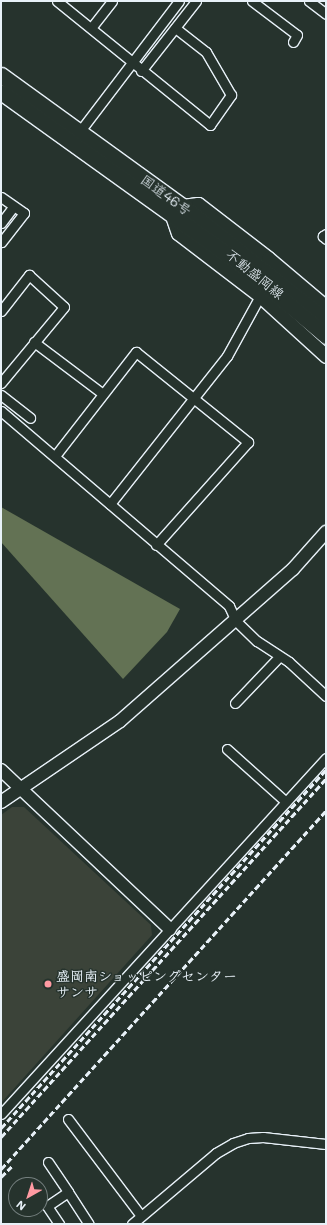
<!DOCTYPE html>
<html>
<head>
<meta charset="utf-8">
<style>
  body { margin:0 }
  #map { position:relative; width:327px; height:1225px; overflow:hidden; background:#26332d; font-family:Mali,"Klee One",sans-serif }
  div>[style] { position:absolute }
  .built>* { inset:0; background:#3b4339 }
  .green>* { inset:0; background:#637254 }
  .roads { filter:drop-shadow(1px 0 #e8f1f8) drop-shadow(-1px 0 #e8f1f8) drop-shadow(0 1px #e8f1f8) drop-shadow(0 -1px #e8f1f8) }
  .minor>* { height:9px; margin:-4.5px; padding:0 4.5px; transform-origin:4.5px; border-radius:4.5px; background:#26332d }
  .tertiary>* { height:12px; margin:-6px; padding:0 6px; transform-origin:6px; border-radius:6px; background:#26332d }
  .secondary>* { height:13px; margin:-6.5px; padding:0 6.5px; transform-origin:6.5px; border-radius:6.5px; background:#26332d }
  .trunk>* { height:15px; margin:-7.5px; padding:0 7.5px; transform-origin:7.5px; border-radius:7.5px; background:#26332d }
  .rail>* { height:2.5px; margin-top:-1.25px; transform-origin:0; background:repeating-linear-gradient(90deg,#e8f1f8 0 6px,transparent 0 9px) }
  .dots>* { width:11px; height:11px; translate:-50% -50%; box-sizing:border-box; border:2px solid #26332d; border-radius:50% }
  span { translate:-50% -50%; white-space:nowrap; text-align:center; line-height:1.15; -webkit-text-stroke:3px #26332d; paint-order:stroke }
  .street-label { font-size:14px; color:#e8f1f8 }
  .poi-label { font-size:14px; color:#e8f1f8; font-weight:700 }
  .left { translate:0 -50%; text-align:left }
  .frame { position:absolute; inset:0; border:2px solid #e8f1f8; pointer-events:none }
  .north { position:absolute; left:8px; top:1177px; width:40px; height:40px; box-sizing:border-box; background:#26332d; border:1px solid #747f7e; border-radius:50%; rotate:219deg; font-size:11px; font-weight:700; line-height:16px; text-align:center; color:#e8f1f8 }
  .north::after { content:''; display:block; margin:auto; width:14px; height:18px; background:#ff9aa2; clip-path:polygon(50% 0,100% 100%,50% 72%,0 100%) }
</style>
</head>
<body>
<div id="map">
  <div class="built">
    <div style="clip-path:polygon(12px 807px,24px 807px,151px 925px,152px 935px,1px 1103px,1px 815px)"></div>
  </div>
  <div class="green">
    <div style="clip-path:polygon(1px 507px,180px 609px,167px 632px,123px 679px,1px 542px)"></div>
  </div>
  <div class="roads">
    <div class="minor">
      <div style="left:57px;top:1px;width:197px;rotate:39deg"></div>
      <div style="left:210px;top:125px;width:37px;rotate:-55deg"></div>
      <div style="left:231px;top:95px;width:50px;rotate:-120.2deg"></div>
      <div style="left:206px;top:52px;width:39px;rotate:-142deg"></div>
      <div style="left:252px;top:1px;width:56px;rotate:37.1deg"></div>
      <div style="left:297px;top:35px;width:8px;rotate:120deg"></div>
      <div style="left:309px;top:1px;width:21px;rotate:37deg"></div>
      <div style="left:91px;top:28px;width:34px;rotate:-52deg"></div>
      <div style="left:141px;top:71px;width:89px;rotate:-51.8deg"></div>
      <div style="left:80px;top:131px;width:163px;rotate:-52.7deg"></div>
      <div style="left:1px;top:197px;width:28px;rotate:35deg"></div>
      <div style="left:24px;top:213px;width:37px;rotate:128deg"></div>
      <div style="left:1px;top:223px;width:21px;rotate:-53deg"></div>
      <div style="left:326px;top:234px;width:4px;rotate:146deg"></div>
      <div style="left:323px;top:236px;width:4px;rotate:45deg"></div>
      <div style="left:1px;top:311px;width:46px;rotate:-52.1deg"></div>
      <div style="left:29px;top:275px;width:47px;rotate:42.4deg"></div>
      <div style="left:64px;top:307px;width:99px;rotate:129.7deg"></div>
      <div style="left:34px;top:342px;width:86px;rotate:37deg"></div>
      <div style="left:1px;top:395px;width:37px;rotate:38deg"></div>
      <div style="left:1px;top:411px;width:300px;rotate:40.5deg"></div>
      <div style="left:229px;top:606px;width:17px;rotate:65deg"></div>
      <div style="left:236px;top:621px;width:29px;rotate:44deg"></div>
      <div style="left:257px;top:641px;width:38px;rotate:33deg"></div>
      <div style="left:289px;top:662px;width:50px;rotate:42.6deg"></div>
      <div style="left:55px;top:456px;width:132px;rotate:-52.1deg"></div>
      <div style="left:136px;top:352px;width:144px;rotate:38.8deg"></div>
      <div style="left:248px;top:442px;width:138px;rotate:131.8deg"></div>
      <div style="left:110px;top:504px;width:189px;rotate:-51.7deg"></div>
      <div style="left:227px;top:356px;width:68px;rotate:-61.2deg"></div>
      <div style="left:235px;top:703px;width:64px;rotate:-46.3deg"></div>
      <div style="left:227px;top:749px;width:79px;rotate:41.9deg"></div>
      <div style="left:1px;top:1114px;width:482px;rotate:-47.6deg"></div>
      <div style="left:68px;top:1119px;width:121px;rotate:53deg"></div>
      <div style="left:48px;top:1162px;width:36px;rotate:56deg"></div>
      <div style="left:68px;top:1192px;width:25px;rotate:146deg"></div>
      <div style="left:47px;top:1206px;width:22px;rotate:56deg"></div>
      <div style="left:68px;top:1192px;width:38px;rotate:57deg"></div>
      <div style="left:132px;top:1224px;width:110px;rotate:-40.2deg"></div>
      <div style="left:216px;top:1153px;width:20px;rotate:-30deg"></div>
      <div style="left:233px;top:1143px;width:16px;rotate:-18deg"></div>
      <div style="left:248px;top:1138px;width:15px;rotate:-4deg"></div>
      <div style="left:263px;top:1137px;width:63px;rotate:6.3deg"></div>
    </div>
    <div class="tertiary">
      <div style="left:1px;top:770px;width:232px;rotate:43.3deg"></div>
      <div style="left:1px;top:802px;width:144px;rotate:-34.2deg"></div>
      <div style="left:120px;top:721px;width:230px;rotate:-41.3deg"></div>
      <div style="left:293px;top:569px;width:50px;rotate:-48.3deg"></div>
    </div>
    <div class="secondary">
      <div style="left:182px;top:206px;width:16px;rotate:-7deg"></div>
      <div style="left:198px;top:204px;width:88px;rotate:37.6deg"></div>
      <div style="left:268px;top:258px;width:76px;rotate:40.2deg"></div>
      <div style="left:171px;top:213px;width:21px;rotate:71deg"></div>
      <div style="left:178px;top:233px;width:103px;rotate:37.5deg"></div>
      <div style="left:260px;top:296px;width:89px;rotate:42.3deg"></div>
    </div>
    <div class="trunk">
      <div style="left:1px;top:75px;width:223px;rotate:35.9deg"></div>
      <div style="left:182px;top:206px;width:184px;rotate:38.6deg"></div>
      <div style="left:1px;top:92px;width:298px;rotate:35.7deg"></div>
      <div style="left:243px;top:266px;width:109px;rotate:40.1deg"></div>
    </div>
  </div>
  <div class="rail">
    <div style="left:1px;top:1128px;width:484px;rotate:-47.8deg"></div>
    <div style="left:1px;top:1137px;width:484px;rotate:-47.8deg"></div>
    <div style="left:1px;top:1169px;width:484px;rotate:-47.8deg"></div>
    <div style="left:1px;top:1177px;width:16px;rotate:-45deg"></div>
  </div>
  <div class="dots">
    <div style="left:48px;top:984px;background:#ff9aa2"></div>
  </div>
  <div class="street-label">
    <span style="left:166px;top:195px;rotate:36deg">国道46号</span>
    <span style="left:255px;top:274px;rotate:39deg">不動盛岡線</span>
  </div>
  <div class="poi-label">
    <span class="left" style="left:56px;top:984px">盛岡南ショッピングセンター<br>サンサ</span>
  </div>
  <div class="frame"></div>
  <div class="north">N</div>
</div>
</body>
</html>
